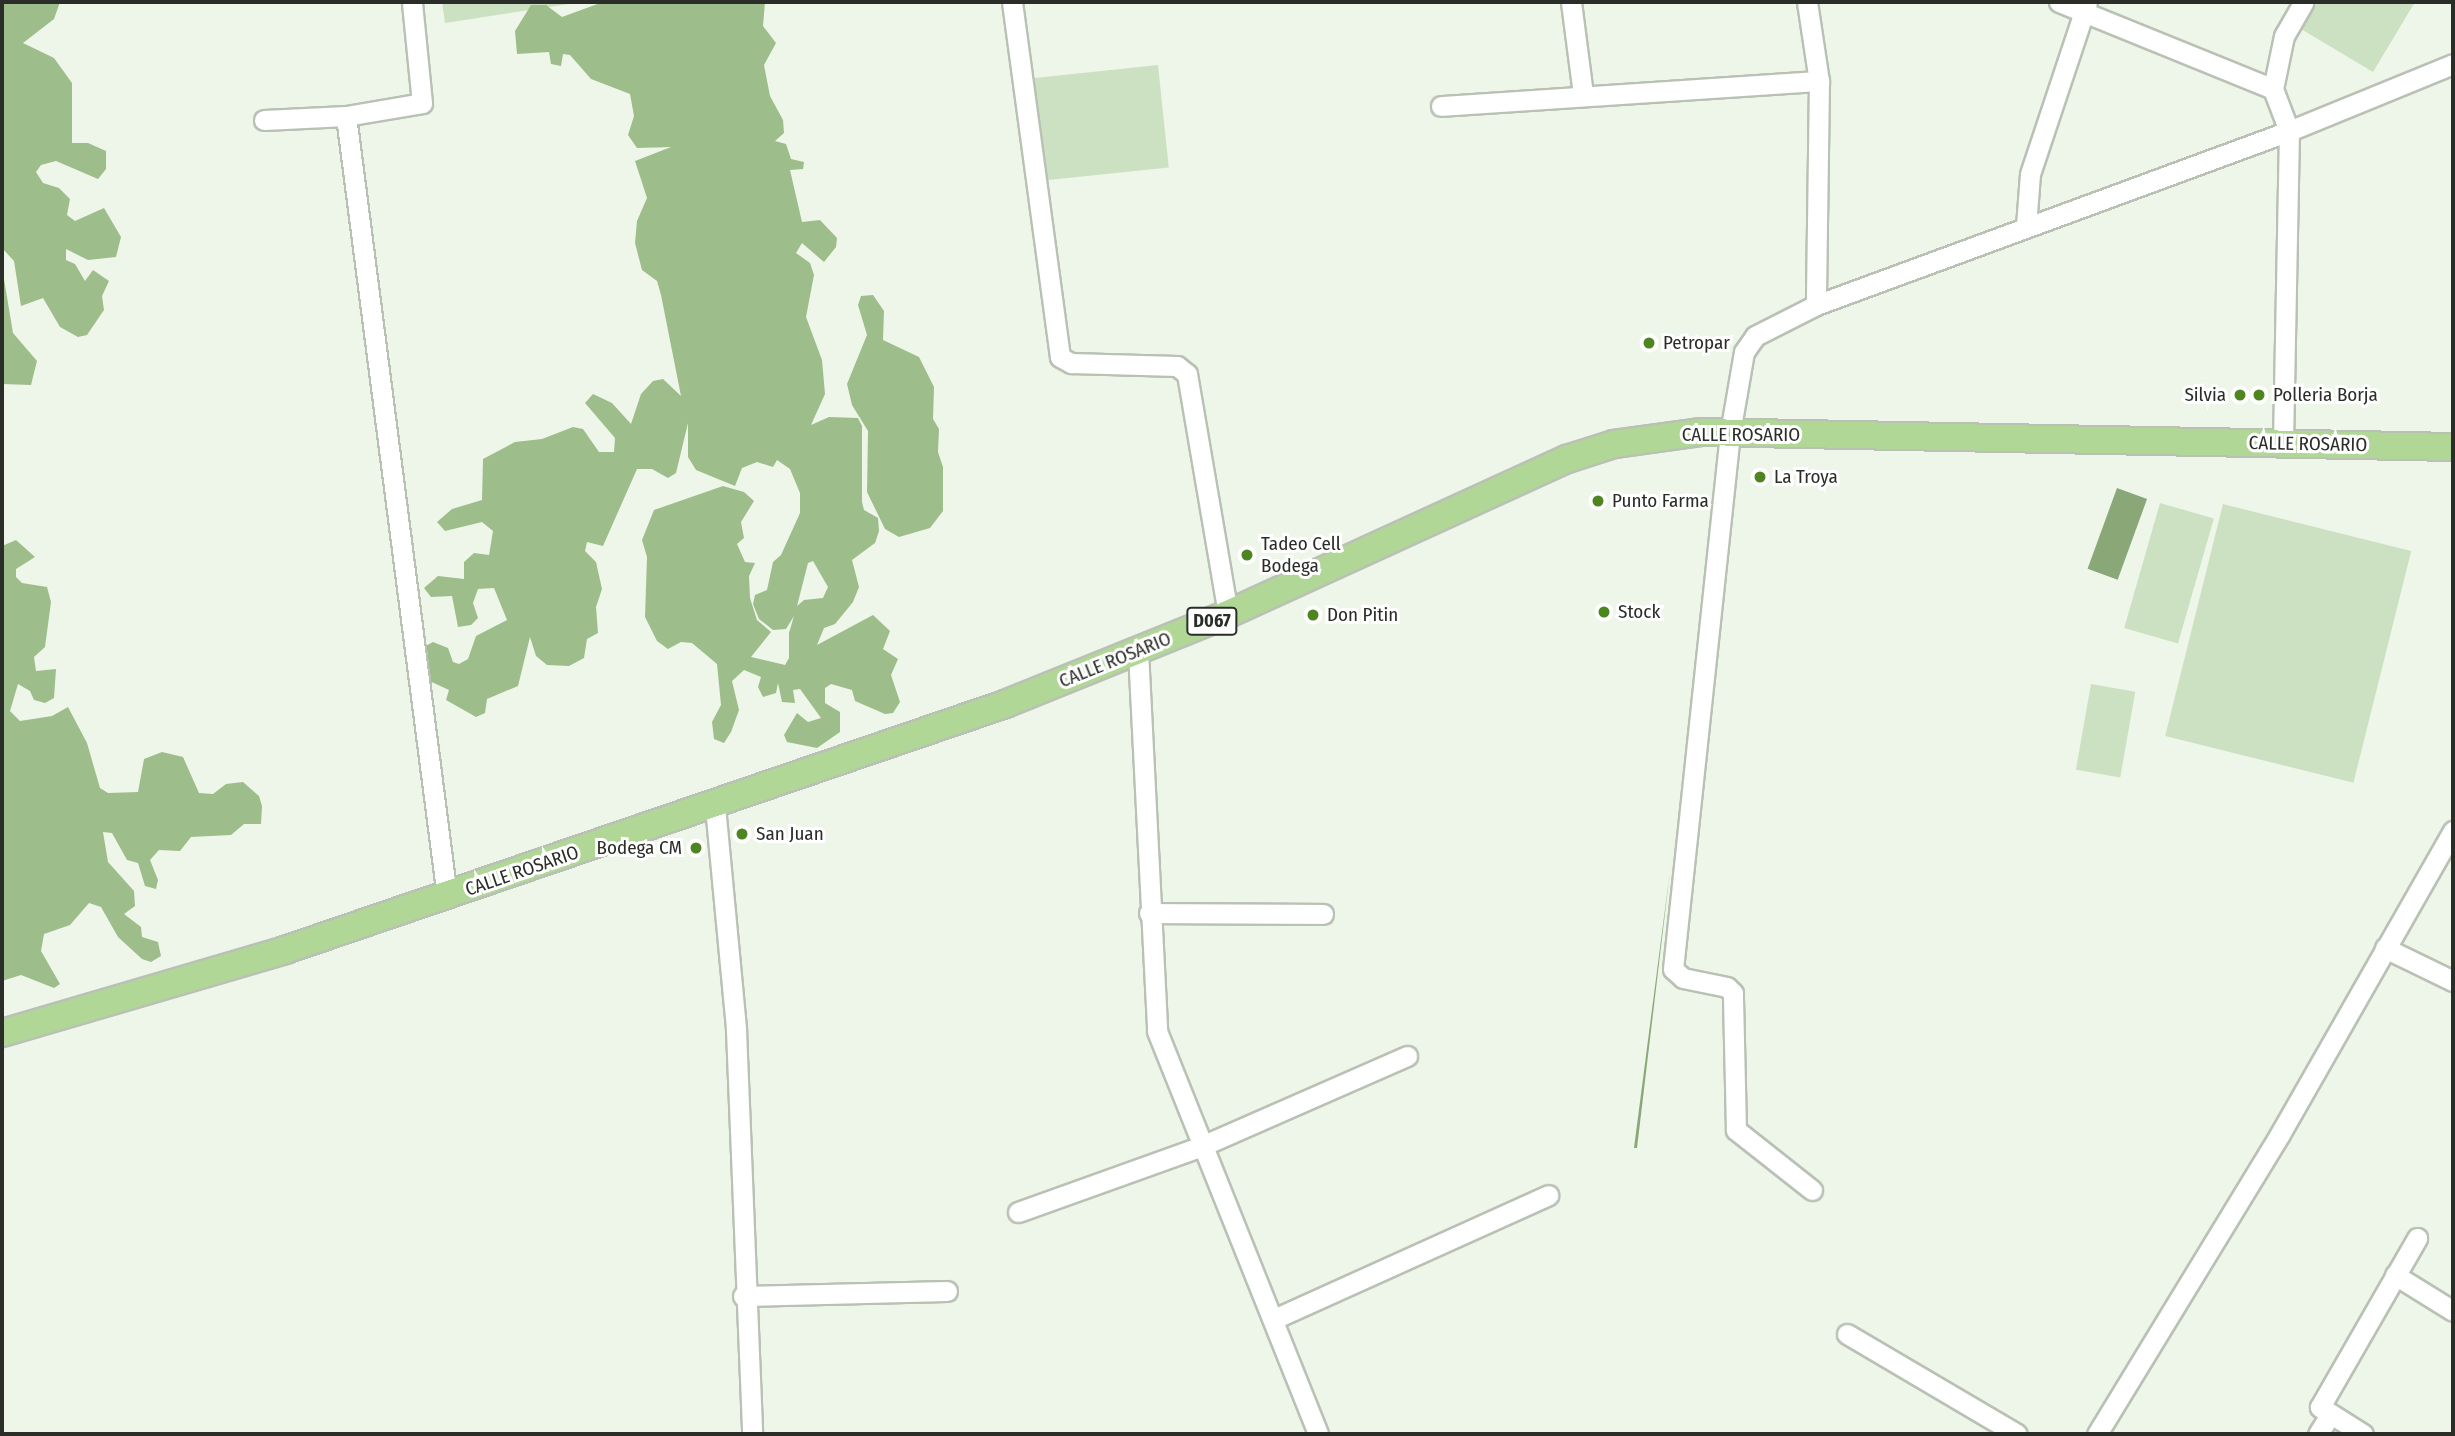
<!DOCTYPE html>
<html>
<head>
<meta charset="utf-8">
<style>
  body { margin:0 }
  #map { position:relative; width:2455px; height:1436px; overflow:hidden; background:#eef6e9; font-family:"Fira Sans Condensed",sans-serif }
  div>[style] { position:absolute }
  .green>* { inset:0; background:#cce1c1; transform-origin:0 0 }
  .forest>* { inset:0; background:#9dbd8b }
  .water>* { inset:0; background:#89a777; transform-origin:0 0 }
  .roads { filter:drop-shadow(2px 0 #b9c1b5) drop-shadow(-2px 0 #b9c1b5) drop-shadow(0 2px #b9c1b5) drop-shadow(0 -2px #b9c1b5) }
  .minor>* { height:19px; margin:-9.5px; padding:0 9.5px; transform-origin:9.5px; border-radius:9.5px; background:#fff }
  .major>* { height:26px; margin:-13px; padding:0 13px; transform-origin:13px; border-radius:13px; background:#b1d796 }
  .dots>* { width:19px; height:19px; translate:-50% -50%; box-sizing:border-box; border:4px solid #fff; border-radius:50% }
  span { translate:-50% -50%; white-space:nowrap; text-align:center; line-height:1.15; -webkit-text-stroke:6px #fff; paint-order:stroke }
  .shield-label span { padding:2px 5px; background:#fff; border:2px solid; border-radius:5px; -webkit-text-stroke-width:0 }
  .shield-label { font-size:18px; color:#2a2d28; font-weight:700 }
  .poi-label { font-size:19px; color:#2a2d28 }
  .left { translate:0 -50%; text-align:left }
  .right { translate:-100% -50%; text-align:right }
  .street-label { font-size:19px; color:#2a2d28 }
  .frame { position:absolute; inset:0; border:4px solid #2a2d28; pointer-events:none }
</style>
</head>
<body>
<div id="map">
  <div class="green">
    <div style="clip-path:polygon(442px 2px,582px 2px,445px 23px)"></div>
    <div style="clip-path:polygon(2318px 2px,2415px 2px,2373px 72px,2301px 29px)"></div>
    <div style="left:1158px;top:65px;width:103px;height:126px;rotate:84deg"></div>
    <div style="left:2160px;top:503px;width:56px;height:130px;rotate:16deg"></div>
    <div style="left:2223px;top:504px;width:194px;height:239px;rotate:14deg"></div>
    <div style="left:2091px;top:684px;width:45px;height:87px;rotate:10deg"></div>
  </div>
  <div class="forest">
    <div style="clip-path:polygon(2px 2px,60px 2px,54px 19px,23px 43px,54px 58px,72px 83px,72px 143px,88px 143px,106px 151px,106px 169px,98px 179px,56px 161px,41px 165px,36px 172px,43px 183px,59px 188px,70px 199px,67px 215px,75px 221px,104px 208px,121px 237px,116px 257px,88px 260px,66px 249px,66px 260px,75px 264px,85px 281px,93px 270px,109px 281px,102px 296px,104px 310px,87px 335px,78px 337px,60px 327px,43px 298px,21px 306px,14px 261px,2px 248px)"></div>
    <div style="clip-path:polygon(evenodd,603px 2px,765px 2px,763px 26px,776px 43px,764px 65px,770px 96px,783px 120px,784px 133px,775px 141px,786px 144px,791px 159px,804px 162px,803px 169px,790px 170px,802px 222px,820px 220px,837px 238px,836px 247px,824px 262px,802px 243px,796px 253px,810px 263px,814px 275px,806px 317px,822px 360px,825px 394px,811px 425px,829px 417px,858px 418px,862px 426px,862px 502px,864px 510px,878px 518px,879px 531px,875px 543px,852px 560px,859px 587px,853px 602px,835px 624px,824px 628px,817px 645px,873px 615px,890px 631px,883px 649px,898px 659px,891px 675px,900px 702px,893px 713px,885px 714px,855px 701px,852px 690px,831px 684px,825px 688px,825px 703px,840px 712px,840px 732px,817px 748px,787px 742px,784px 735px,797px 713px,808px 722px,821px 718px,800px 689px,793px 690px,795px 703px,782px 702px,778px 683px,776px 693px,763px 697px,758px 687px,761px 677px,744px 670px,732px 681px,739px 710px,731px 732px,724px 743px,714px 739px,712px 722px,721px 705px,717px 664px,692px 643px,681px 642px,668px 649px,657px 641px,645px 617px,647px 557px,642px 540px,654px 510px,723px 486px,744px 492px,754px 501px,741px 522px,744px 538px,737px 544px,745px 562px,755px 563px,749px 576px,750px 598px,757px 620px,771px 632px,751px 657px,785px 665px,789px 658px,789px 633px,794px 616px,786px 629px,773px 630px,759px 619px,753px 604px,755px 595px,767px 590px,773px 562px,781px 555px,800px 513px,800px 493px,790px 469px,777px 460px,773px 467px,757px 462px,742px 468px,735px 486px,696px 470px,688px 457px,688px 423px,676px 473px,668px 478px,652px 469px,637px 469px,603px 546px,587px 542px,585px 551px,596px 562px,602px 589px,596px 607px,598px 633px,587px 639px,584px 658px,569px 666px,547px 665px,536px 656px,530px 637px,518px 686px,487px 699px,485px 713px,476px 717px,446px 700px,449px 690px,425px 679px,422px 648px,433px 642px,448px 648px,453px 662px,459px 664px,468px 659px,476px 636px,507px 620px,494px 588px,478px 589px,473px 603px,478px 618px,471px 625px,458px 627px,452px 596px,431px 597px,424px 588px,438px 576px,464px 579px,464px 562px,474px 553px,489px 555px,493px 531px,482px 522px,445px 531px,437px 522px,452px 509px,482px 500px,483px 459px,515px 442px,542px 439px,573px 427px,583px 429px,599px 452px,614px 452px,615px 438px,585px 403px,593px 394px,612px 403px,631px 424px,641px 394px,653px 381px,663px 379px,681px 396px,661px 295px,657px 281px,642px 270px,635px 243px,637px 221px,647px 198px,635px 161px,671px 147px,637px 148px,628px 135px,634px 116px,630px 94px,591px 79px,570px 55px,563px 54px,561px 66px,551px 64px,549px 52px,517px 54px,515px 31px,531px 5px,546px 5px,562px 17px,603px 2px,813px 561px,828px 587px,823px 598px,804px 600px,797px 606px,808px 563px,813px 561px)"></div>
    <div style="clip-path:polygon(2px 267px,13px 333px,37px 361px,31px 385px,2px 384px)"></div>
    <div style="clip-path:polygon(873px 295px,884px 311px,883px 340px,919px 357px,934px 387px,933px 419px,939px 429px,938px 452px,943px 467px,943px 511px,930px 528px,899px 537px,885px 529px,867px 492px,868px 431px,852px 405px,847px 384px,867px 335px,858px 305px,861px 296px)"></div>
    <div style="clip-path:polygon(16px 540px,35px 557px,16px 569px,16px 577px,22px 583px,47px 587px,51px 602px,45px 647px,34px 657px,36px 671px,56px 669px,54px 698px,45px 703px,34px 700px,30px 691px,18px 684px,10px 711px,20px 721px,52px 716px,68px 707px,87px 743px,100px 788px,108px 793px,138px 792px,144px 759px,162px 752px,183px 757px,199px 793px,213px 794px,226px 784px,243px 782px,259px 796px,262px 806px,261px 824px,244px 824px,231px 835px,191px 837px,180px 851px,159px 850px,150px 860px,158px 880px,156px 889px,145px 886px,138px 863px,127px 860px,112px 833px,103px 832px,108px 862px,134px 891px,135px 906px,124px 914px,141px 927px,142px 937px,158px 942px,161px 956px,151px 962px,142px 959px,118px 937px,101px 907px,89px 903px,70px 925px,44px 934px,41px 951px,60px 984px,54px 988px,21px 975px,2px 981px,2px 546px)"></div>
  </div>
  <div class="water">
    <div style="left:2117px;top:488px;width:32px;height:86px;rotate:20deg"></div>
    <div style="clip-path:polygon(1670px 871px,1637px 1148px,1634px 1148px)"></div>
  </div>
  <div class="roads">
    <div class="minor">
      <div style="left:1012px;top:2px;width:358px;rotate:82.3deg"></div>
      <div style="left:1060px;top:357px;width:13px;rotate:29deg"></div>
      <div style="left:1071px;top:363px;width:106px;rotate:1.6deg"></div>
      <div style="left:1177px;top:366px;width:13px;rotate:39deg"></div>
      <div style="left:1187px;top:374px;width:243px;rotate:80.3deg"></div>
      <div style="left:1571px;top:2px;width:94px;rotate:82.6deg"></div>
      <div style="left:1807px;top:2px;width:80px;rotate:81.4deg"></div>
      <div style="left:1819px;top:81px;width:224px;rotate:90.8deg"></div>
      <div style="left:2059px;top:2px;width:231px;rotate:22.1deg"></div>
      <div style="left:2273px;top:89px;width:45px;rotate:69.1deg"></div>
      <div style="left:2289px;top:131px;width:312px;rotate:91.1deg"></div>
      <div style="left:2273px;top:89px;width:54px;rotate:-78.3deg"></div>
      <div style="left:2284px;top:36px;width:39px;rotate:-60deg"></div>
      <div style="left:1441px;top:106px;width:379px;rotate:-3.8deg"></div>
      <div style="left:346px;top:116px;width:788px;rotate:82.63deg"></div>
      <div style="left:264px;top:120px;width:82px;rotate:-2.8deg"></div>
      <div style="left:346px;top:116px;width:77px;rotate:-9.7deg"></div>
      <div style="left:422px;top:103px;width:101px;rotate:-95.7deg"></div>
      <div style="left:2026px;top:226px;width:52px;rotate:-85.6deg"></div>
      <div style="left:2030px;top:174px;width:180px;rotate:-71.6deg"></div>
      <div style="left:1138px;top:651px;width:380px;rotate:87.1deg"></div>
      <div style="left:1157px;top:1031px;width:434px;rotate:68.2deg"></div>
      <div style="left:715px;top:806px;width:225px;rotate:84.6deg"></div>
      <div style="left:736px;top:1030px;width:404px;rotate:87.7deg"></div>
      <div style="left:1149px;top:913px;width:174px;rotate:0.3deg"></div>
      <div style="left:2385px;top:948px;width:76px;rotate:25.9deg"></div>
      <div style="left:1812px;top:1190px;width:97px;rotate:-141.7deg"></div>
      <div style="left:1736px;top:1130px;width:137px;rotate:-91.3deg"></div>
      <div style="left:1733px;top:993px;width:8px;rotate:-135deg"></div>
      <div style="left:1727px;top:987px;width:45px;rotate:-168.4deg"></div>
      <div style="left:1683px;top:978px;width:13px;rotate:-138deg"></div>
      <div style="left:1673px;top:969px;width:539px;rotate:-83.93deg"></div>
      <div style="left:1730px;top:433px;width:82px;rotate:-80.2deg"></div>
      <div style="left:1744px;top:352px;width:19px;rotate:-55deg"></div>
      <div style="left:1755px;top:336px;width:68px;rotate:-26.9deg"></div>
      <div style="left:1816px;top:305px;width:504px;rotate:-20.2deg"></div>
      <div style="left:2289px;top:131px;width:177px;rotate:-22.2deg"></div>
      <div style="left:1018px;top:1212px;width:195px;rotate:-19.7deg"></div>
      <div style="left:1202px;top:1146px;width:224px;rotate:-23.7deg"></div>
      <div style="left:2395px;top:1275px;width:68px;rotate:31.8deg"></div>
      <div style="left:743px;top:1296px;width:204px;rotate:-1.4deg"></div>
      <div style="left:1274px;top:1319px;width:301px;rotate:-24.3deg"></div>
      <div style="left:1847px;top:1334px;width:197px;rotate:30.5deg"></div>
      <div style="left:2097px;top:1434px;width:351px;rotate:-58.6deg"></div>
      <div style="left:2280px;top:1134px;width:349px;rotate:-60.3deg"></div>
      <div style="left:2318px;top:1434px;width:22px;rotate:-58deg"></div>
      <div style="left:2363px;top:1434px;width:51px;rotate:-147.9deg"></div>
      <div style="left:2320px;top:1407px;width:195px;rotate:-60.1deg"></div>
    </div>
    <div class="major">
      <div style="left:2px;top:1033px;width:295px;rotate:-16.3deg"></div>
      <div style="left:285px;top:950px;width:761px;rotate:-18.86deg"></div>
      <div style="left:1005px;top:704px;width:240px;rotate:-22deg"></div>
      <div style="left:1228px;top:614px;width:373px;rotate:-24.6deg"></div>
      <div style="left:1567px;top:459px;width:49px;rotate:-17.7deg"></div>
      <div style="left:1614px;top:444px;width:87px;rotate:-7.9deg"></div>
      <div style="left:1700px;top:432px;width:753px;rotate:1.14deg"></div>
    </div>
  </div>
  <div class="dots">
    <div style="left:1649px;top:343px;background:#4e8520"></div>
    <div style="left:2240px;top:395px;background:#4e8520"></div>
    <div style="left:2259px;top:395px;background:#4e8520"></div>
    <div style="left:1760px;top:477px;background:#4e8520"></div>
    <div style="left:1598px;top:501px;background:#4e8520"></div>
    <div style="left:1247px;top:555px;background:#4e8520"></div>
    <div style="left:1604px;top:612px;background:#4e8520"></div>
    <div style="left:1313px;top:615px;background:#4e8520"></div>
    <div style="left:742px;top:834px;background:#4e8520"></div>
    <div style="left:696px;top:848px;background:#4e8520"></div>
  </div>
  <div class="shield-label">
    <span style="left:1212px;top:621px">D067</span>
  </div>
  <div class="poi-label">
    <span class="left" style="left:1663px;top:343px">Petropar</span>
    <span class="right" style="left:2226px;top:395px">Silvia</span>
    <span class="left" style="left:2273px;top:395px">Polleria Borja</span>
    <span class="left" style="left:1774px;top:477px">La Troya</span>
    <span class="left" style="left:1612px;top:501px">Punto Farma</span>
    <span class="left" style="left:1261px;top:555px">Tadeo Cell<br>Bodega</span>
    <span class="left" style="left:1618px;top:612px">Stock</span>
    <span class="left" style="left:1327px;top:615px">Don Pitin</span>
    <span class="left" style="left:756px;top:834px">San Juan</span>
    <span class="right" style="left:682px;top:848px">Bodega CM</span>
  </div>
  <div class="street-label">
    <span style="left:1741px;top:435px">CALLE ROSARIO</span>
    <span style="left:2308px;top:444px;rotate:1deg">CALLE ROSARIO</span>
    <span style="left:1115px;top:660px;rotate:-22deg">CALLE ROSARIO</span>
    <span style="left:522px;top:871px;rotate:-19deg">CALLE ROSARIO</span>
  </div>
  <div class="frame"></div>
</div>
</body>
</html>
